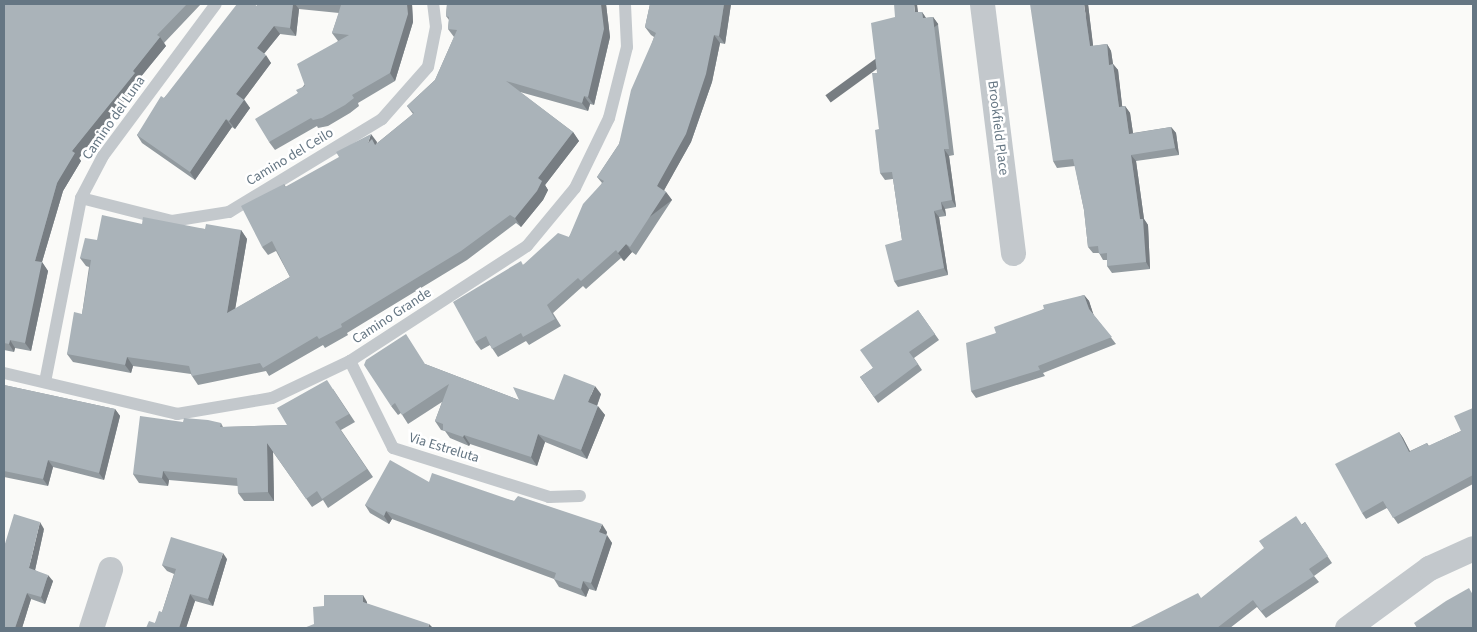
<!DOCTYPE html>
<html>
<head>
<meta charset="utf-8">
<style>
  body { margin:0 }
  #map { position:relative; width:1477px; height:632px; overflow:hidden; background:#fafaf8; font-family:"Source Sans 3",sans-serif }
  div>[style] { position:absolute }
  .service>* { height:12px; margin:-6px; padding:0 6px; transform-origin:6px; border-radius:6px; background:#c3c8cc }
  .minor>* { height:25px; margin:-12.5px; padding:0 12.5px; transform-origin:12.5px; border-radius:12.5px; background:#c3c8cc }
  .wall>* { inset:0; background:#929a9f }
  .shaded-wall>* { inset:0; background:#777d82; transform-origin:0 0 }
  .building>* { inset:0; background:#aab3b9 }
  span { translate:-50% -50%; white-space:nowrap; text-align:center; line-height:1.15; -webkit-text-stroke:5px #fff; paint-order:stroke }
  .street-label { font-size:14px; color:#657683 }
  .frame { position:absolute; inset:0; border:5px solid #657683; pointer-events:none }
</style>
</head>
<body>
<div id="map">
  <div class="service">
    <div style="left:81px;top:198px;width:94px;rotate:14.2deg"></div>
    <div style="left:172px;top:221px;width:58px;rotate:-9deg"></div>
    <div style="left:229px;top:212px;width:179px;rotate:-31.3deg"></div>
    <div style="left:382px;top:119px;width:69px;rotate:-48.5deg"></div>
    <div style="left:428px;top:67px;width:41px;rotate:-78.7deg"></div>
    <div style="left:436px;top:27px;width:23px;rotate:-97deg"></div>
    <div style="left:350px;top:361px;width:97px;rotate:63.7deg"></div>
    <div style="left:393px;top:448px;width:164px;rotate:17.4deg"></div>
    <div style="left:549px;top:497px;width:31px;rotate:-2deg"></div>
    <div style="left:4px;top:373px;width:178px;rotate:13.3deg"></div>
    <div style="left:177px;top:414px;width:96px;rotate:-9.6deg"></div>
    <div style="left:272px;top:398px;width:86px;rotate:-25.4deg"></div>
    <div style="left:350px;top:361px;width:211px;rotate:-33deg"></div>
    <div style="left:527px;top:246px;width:75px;rotate:-50.4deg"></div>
    <div style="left:575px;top:188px;width:78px;rotate:-64.1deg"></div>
    <div style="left:609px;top:118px;width:73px;rotate:-75.8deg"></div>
    <div style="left:627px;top:47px;width:43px;rotate:-92.7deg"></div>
    <div style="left:45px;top:382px;width:187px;rotate:-78.9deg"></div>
    <div style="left:81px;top:198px;width:47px;rotate:-62.4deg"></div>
    <div style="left:103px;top:156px;width:189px;rotate:-53.4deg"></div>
  </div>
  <div class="minor">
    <div style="left:982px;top:4px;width:251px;rotate:82.9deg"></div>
    <div style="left:91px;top:628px;width:62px;rotate:-72.1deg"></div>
    <div style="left:1347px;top:628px;width:102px;rotate:-36.2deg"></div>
    <div style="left:1429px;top:568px;width:48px;rotate:-24.4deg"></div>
  </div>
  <div class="wall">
    <div style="clip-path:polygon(4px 4px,201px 4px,164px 43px,166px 46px,139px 79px,141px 81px,79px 158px,81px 161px,63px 191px,42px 262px,48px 271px,31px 351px,15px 348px,14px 352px,4px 350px)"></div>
    <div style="clip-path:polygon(257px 4px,412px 4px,413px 22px,395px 81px,358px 103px,359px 106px,350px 113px,328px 126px,318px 128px,317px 126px,275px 150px,269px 142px,298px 93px,338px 41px,332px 33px,339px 13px,299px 9px,296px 36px,280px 34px,264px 54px,271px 63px,244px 99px,250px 108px,235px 129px,232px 127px,195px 180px,142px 143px,137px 135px,164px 98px,257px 6px)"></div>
    <div style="clip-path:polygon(447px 4px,606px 4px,610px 37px,594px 105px,590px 104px,588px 111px,520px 92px,573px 132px,579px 141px,545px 185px,548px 190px,543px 200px,521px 227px,516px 223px,467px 260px,347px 333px,348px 335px,325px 348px,323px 345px,269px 376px,266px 371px,198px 385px,192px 376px,191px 374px,133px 366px,131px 373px,73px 362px,67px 354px,82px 314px,89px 267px,86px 266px,80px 258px,97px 240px,142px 224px,205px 229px,241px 230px,247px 239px,235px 309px,290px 277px,276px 251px,268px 255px,262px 247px,284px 184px,286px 187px,377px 142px,376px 144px,413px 114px,407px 106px,435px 80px,454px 37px,448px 29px,449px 20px,446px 16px)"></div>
    <div style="clip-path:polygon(650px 4px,731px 4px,725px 44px,720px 43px,712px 82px,691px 142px,664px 190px,666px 192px,672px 200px,636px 255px,632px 252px,624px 261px,621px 258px,586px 289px,583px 286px,553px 313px,561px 326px,529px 345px,526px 341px,498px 357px,490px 345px,481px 350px,475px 342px,523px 265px,569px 237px,602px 183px,597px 177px,619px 144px,654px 37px,651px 35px,645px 27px)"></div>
    <div style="clip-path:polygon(1088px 4px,1093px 46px,1107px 44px,1111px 51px,1113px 64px,1118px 70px,1122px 106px,1125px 106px,1130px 113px,1133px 133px,1171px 127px,1176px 133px,1179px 155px,1136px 161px,1144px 219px,1148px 225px,1150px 269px,1112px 273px,1107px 266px,1107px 260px,1103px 260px,1099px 253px,1093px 253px,1088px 247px,1084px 210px,1075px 166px,1057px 168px,1053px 161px)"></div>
    <div style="clip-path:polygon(918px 12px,922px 12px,926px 18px,933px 17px,938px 24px,954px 155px,949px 156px,956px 207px,945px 209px,946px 216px,939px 217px,948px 275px,898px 287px,894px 281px,902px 240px,893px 179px,885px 180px,880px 173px,879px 129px,877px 73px)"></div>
    <div style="clip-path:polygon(1084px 295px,1089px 301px,1093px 314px,1116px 344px,1043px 373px,1045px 376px,976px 398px,971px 391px,996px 333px,1044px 309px)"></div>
    <div style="clip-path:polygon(918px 310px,939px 340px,914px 358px,922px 370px,878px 403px,860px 377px,873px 368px)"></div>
    <div style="clip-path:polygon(425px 364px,519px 400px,554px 400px,601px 394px,597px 406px,605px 415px,587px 459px,545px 442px,537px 466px,470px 444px,469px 446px,450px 438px,445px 431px,441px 430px,435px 421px,442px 402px,408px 424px,401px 413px,398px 415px,391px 406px)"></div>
    <div style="clip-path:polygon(4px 385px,115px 409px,120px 416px,104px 480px,53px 467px,48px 486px,4px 477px)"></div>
    <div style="clip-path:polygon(333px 389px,355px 422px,341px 430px,373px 477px,328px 508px,323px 500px,312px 507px,273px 452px,274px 501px,244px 501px,238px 493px,238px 486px,169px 480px,168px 486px,139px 483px,133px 474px,183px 422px,221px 423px,223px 427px,287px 425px)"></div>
    <div style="clip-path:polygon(1473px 408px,1473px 484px,1398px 524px,1387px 508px,1366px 519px,1362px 513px,1399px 432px,1403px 438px,1410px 451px,1427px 443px,1429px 446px,1461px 431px)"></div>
    <div style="clip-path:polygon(429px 482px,514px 501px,607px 532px,606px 535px,612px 543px,596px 591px,589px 589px,586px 597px,559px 587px,554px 579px,392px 519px,389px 524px,370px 513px,365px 505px)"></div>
    <div style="clip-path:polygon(1305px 522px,1332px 563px,1314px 576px,1319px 582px,1266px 618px,1257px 607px,1230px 628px,1129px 628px,1202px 598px)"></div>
    <div style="clip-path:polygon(44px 529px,35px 570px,53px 581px,45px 604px,31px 599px,22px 628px,4px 628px)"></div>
    <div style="clip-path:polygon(227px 559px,213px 606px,195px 601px,186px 628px,146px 628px,155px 623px,162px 612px,174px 574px,167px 571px,162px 565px)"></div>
  </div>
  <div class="shaded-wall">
    <div style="clip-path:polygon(293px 4px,295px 4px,299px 9px,296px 36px,290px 28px)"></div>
    <div style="clip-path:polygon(407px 4px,412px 4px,413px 22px,395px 81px,390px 73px)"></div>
    <div style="clip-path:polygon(601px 4px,606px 4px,610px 37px,594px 105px,588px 97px)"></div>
    <div style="clip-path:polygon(724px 4px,731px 4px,725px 44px,719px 36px)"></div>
    <div style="clip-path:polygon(914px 4px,917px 4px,919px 19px,915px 12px)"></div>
    <div style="clip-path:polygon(1084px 4px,1088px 4px,1094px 53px,1090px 46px)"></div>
    <div style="clip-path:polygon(922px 12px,926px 18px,923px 18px)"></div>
    <div style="left:933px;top:17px;width:9px;height:133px;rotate:54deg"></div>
    <div style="clip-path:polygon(274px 26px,280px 34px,262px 56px,257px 48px)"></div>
    <div style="clip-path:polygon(714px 35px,720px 43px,712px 82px,691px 142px,662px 194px,657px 186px)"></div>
    <div style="clip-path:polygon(160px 37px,166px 46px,139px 79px,141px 81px,79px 158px,81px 161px,63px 191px,42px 262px,48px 271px,31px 351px,25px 343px,35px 261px,57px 183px,72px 151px,133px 71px)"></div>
    <div style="clip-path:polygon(1107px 44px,1111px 51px,1114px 71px,1109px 65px)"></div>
    <div style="clip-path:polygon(266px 55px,271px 63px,242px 102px,236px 94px)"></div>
    <div style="clip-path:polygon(1113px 64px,1118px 70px,1123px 113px,1119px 107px)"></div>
    <div style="clip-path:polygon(584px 96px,590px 104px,588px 111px,582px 103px)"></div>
    <div style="clip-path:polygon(244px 100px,250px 108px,235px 129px,229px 121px)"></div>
    <div style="clip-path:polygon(1125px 106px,1130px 113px,1134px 140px,1129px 134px)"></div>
    <div style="clip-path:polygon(226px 119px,232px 127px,195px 180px,190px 172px)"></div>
    <div style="clip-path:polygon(1171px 127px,1176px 133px,1179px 155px,1175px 148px)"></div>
    <div style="clip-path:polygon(573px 132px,579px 141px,545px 185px,548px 190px,543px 200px,521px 227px,515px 218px,538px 178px)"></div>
    <div style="clip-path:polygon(371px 134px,377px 142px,376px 145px,368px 143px)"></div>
    <div style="clip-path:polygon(944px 149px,949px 156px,956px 207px,952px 200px)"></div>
    <div style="clip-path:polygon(1131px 155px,1136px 161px,1144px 219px,1148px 225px,1150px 269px,1146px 262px)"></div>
    <div style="left:666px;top:192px;width:10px;height:66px;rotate:53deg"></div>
    <div style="clip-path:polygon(941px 202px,945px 209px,946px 216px,942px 209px)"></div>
    <div style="clip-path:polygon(934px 211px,939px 217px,948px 275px,944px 268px)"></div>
    <div style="clip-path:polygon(241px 230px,247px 239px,233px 322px,227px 313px)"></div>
    <div style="clip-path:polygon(626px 244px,632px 252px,624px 261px,618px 253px)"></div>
    <div style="clip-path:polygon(1084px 295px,1089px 301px,1094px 316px,1089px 309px)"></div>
    <div style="clip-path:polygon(10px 340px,15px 348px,14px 352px,9px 344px)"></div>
    <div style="clip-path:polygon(127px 357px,133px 366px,131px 373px,125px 365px)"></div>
    <div style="clip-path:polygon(595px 386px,601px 394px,595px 411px,588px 402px)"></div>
    <div style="clip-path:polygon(598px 406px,605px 415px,587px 459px,581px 450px)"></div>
    <div style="clip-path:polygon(115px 409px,120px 416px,104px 480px,99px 473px)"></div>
    <div style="clip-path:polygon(1399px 432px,1403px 438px,1413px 458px,1409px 452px)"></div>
    <div style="clip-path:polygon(538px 434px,545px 442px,537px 466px,531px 457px)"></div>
    <div style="clip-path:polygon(464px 435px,470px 444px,469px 446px,463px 437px)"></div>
    <div style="clip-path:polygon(267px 443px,273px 451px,274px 501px,268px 492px)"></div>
    <div style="clip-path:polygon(48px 460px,53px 467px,48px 486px,43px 479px)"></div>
    <div style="clip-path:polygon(163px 471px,169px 480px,168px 486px,162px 478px)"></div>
    <div style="clip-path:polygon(386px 511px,392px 519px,389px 524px,384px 516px)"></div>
    <div style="clip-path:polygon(40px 522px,44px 529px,34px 575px,29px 568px)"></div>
    <div style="clip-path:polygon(602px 524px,607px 532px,605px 540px,599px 532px)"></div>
    <div style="clip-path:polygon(607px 535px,612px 543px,596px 591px,591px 583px)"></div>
    <div style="clip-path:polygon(223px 553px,227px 559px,213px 606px,208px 599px)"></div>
    <div style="clip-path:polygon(48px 575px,53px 581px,45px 604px,41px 597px)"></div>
    <div style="clip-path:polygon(583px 581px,589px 589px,586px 597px,581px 589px)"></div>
    <div style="clip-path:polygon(27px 593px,31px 599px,22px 628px,15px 628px)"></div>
    <div style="clip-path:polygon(190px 594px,195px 601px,186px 628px,179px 628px)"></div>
    <div style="clip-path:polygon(363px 595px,367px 602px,367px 609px,363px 602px)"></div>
    <div style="clip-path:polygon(429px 624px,433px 628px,428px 628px)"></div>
  </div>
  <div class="building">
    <div style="clip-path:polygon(4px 4px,187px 4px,157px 35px,160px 37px,133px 71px,135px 73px,72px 151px,75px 153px,57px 183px,35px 261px,42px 262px,25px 343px,10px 340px,9px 344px,4px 343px)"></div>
    <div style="clip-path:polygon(237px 4px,254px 4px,257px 6px,257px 4px,293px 4px,290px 28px,274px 26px,257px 48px,266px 55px,236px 94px,244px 100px,229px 121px,226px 119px,190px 172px,137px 135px,161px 96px,164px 98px)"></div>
    <div style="clip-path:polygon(322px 4px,407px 4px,408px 14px,390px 73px,352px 95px,354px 98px,345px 105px,322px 118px,313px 120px,311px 118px,269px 142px,255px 119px,298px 93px,296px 90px,305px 86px,297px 64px,349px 35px,332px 33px,341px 5px)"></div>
    <div style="clip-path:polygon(447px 4px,601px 4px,604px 29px,588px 97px,584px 96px,582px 103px,506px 81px,573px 132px,538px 178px,542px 181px,537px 191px,515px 218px,510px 215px,461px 251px,341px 324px,342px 327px,319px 339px,317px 336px,263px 368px,260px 363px,192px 376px,189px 366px,127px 357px,125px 365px,67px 354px,74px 312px,82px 314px,91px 260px,80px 258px,85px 238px,97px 240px,102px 215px,142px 224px,143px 217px,205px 229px,206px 224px,241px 230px,227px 313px,290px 277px,272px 241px,262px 247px,241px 206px,284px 184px,285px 187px,339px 157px,336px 152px,371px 134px,368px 143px,372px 139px,375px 145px,414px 113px,407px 106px,435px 80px,457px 30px,448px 29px,449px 17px,446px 16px)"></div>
    <div style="clip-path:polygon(650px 4px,724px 4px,719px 36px,714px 35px,706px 74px,686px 134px,657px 186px,666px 192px,630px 247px,626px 244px,618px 253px,616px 250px,581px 281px,578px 278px,547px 305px,555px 319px,523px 337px,521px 333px,492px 349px,486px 336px,475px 342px,453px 302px,521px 261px,523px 265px,558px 233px,569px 237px,583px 204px,604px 181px,597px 177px,619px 144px,631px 90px,656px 33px,645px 27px)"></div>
    <div style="clip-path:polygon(894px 4px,914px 4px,915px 12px,922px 12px,923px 18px,933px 17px,949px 149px,944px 149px,952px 200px,941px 202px,942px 209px,934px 211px,944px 268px,894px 281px,885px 245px,902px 240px,892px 172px,880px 173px,875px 130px,879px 129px,872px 73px,877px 73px,871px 23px,895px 17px)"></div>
    <div style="clip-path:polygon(1030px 4px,1084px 4px,1090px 46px,1107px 44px,1109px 65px,1113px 64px,1119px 107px,1125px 106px,1129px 134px,1171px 127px,1175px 148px,1131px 155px,1140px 219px,1143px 219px,1146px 262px,1107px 266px,1107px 253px,1099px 254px,1098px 246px,1088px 247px,1084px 210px,1073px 159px,1053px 161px)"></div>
    <div style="clip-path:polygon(1084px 295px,1089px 309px,1112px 337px,1038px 366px,1040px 370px,971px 391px,966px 343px,996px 333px,994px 327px,1044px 309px,1043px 305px)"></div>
    <div style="clip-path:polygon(918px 310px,935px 334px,909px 352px,918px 364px,874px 397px,860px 377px,873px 368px,860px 350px)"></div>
    <div style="clip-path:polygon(406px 334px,425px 364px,519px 400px,513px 387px,554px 400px,564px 374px,595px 386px,588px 402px,598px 406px,581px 450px,538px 434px,531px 457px,464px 435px,463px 437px,443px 430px,443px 424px,435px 421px,449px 384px,402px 415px,395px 403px,391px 406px,364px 365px,366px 360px)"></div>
    <div style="clip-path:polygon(327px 380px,349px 414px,335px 422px,367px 469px,322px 499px,317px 491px,306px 499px,267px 443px,268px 492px,238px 493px,237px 478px,163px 471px,162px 478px,133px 474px,140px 416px,183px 422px,184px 418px,208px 420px,221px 423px,220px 427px,287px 425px,277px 408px)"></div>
    <div style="clip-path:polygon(4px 385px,115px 409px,99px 473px,48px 460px,43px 479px,4px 471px)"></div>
    <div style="clip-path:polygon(1473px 408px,1473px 475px,1393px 518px,1383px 501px,1362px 513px,1335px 464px,1399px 432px,1409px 452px,1427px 443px,1428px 446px,1461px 431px,1454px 416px)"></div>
    <div style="clip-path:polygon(390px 460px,429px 482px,432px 473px,514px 501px,518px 496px,602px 524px,599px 532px,607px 535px,591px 583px,583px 581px,581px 589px,554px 579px,556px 573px,386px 511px,384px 516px,365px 505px)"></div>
    <div style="clip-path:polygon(14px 514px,40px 522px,29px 568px,48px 575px,41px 597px,27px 593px,15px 628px,4px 628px,4px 547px)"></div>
    <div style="clip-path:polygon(1296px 516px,1302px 525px,1305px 522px,1328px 556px,1309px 569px,1314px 576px,1261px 611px,1253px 600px,1217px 628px,1129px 628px,1198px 593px,1201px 598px,1264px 548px,1259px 541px)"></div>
    <div style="clip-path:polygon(171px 537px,223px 553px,208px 599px,190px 594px,179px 628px,146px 628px,149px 621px,155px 623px,159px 611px,162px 612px,176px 569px,162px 565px)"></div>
    <div style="clip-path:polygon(1469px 588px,1473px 595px,1473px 628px,1417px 628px,1414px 623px,1446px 601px)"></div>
    <div style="clip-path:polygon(324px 595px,363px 595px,363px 602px,429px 624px,428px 628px,304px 628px,314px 624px,313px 607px,324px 606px)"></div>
  </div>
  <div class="street-label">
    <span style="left:114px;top:118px;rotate:-55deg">Camino del Luna</span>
    <span style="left:998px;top:128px;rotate:83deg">Brookfield Place</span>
    <span style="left:290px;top:157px;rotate:-31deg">Camino del Ceilo</span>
    <span style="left:392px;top:316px;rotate:-33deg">Camino Grande</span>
    <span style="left:444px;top:448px;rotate:17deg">Via Estreluta</span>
  </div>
  <div class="frame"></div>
</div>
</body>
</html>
